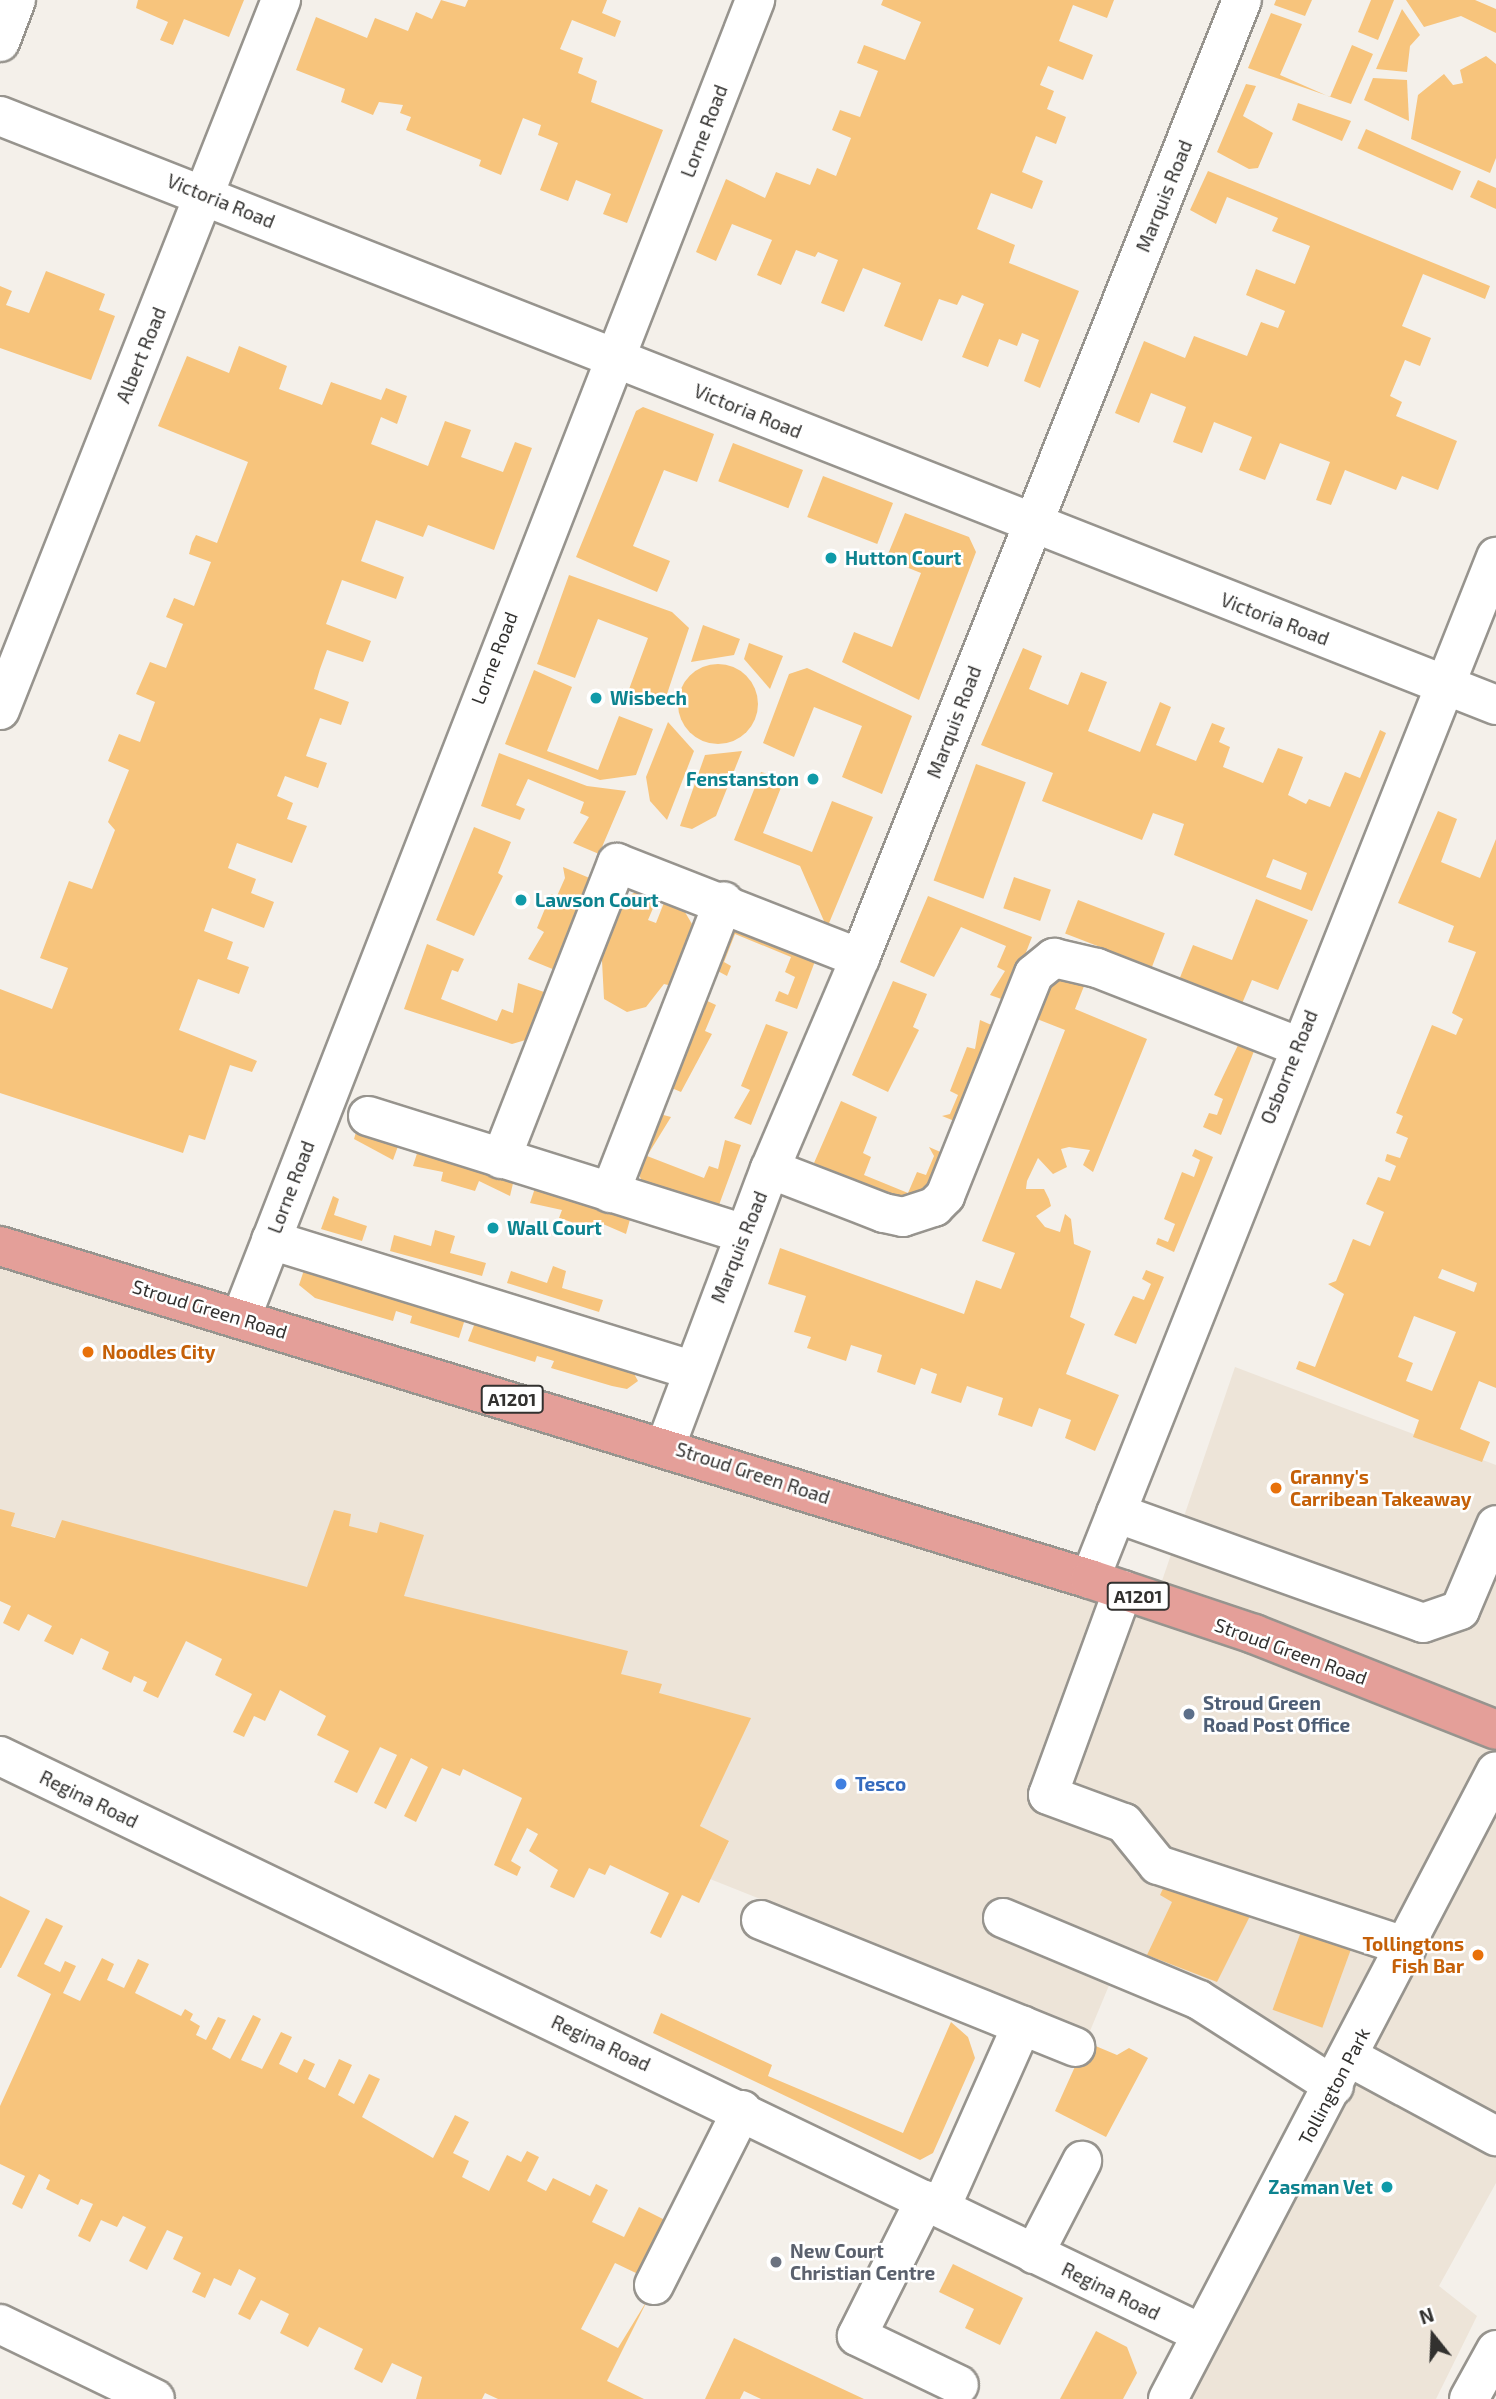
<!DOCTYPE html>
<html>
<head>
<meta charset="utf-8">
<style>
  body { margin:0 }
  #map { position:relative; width:1496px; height:2399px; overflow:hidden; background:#f4f0ea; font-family:"Exo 2",sans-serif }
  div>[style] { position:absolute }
  .built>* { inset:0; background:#ede4d8 }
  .green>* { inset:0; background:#f7c47c; transform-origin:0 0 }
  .round { border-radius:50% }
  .roads { filter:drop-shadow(2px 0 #97948e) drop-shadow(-2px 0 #97948e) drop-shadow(0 2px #97948e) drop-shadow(0 -2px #97948e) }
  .minor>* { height:38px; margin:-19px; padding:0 19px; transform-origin:19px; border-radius:19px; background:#fff }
  .major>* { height:38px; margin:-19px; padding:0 19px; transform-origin:19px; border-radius:19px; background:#e49f99 }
  .dots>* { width:19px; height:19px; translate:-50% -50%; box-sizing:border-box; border:4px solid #fff; border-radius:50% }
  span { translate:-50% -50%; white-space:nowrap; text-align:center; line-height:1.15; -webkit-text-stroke:5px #fff; paint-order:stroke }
  .shield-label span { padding:2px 5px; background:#fff; border:2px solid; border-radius:5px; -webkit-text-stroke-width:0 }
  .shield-label { font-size:18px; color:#32312f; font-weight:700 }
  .street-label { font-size:19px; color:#32312f }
  .culture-label { font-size:19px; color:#0d838f; font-weight:700 }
  .left { translate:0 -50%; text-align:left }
  .right { translate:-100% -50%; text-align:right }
  .food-label { font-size:19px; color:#c56008; font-weight:700 }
  .service-label { font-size:19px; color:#4e5e75; font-weight:700 }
  .shop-label { font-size:19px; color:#366cbe; font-weight:700 }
  .worship-label { font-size:19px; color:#5b616d; font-weight:700 }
  .north { position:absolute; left:1398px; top:2301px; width:70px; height:70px; -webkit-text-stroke:5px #fff; paint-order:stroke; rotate:342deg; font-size:19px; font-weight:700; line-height:28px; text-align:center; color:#32312f }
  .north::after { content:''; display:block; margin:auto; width:24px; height:32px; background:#32312f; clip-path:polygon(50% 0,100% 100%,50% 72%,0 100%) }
</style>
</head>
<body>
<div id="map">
  <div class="built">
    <div style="clip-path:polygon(0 1246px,1150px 1616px,1235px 1367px,1496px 1465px,1496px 2183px,1439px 2286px,1477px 2316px,1436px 2399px,1179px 2399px,1322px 2102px,1184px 2017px,1110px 1983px,1090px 2031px,710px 1879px,729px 1842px,700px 1826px,750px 1718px,0 1523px)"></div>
  </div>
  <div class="green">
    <div style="clip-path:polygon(138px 0,244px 0,229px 37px,184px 19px,173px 45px,160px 40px,168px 22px,136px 8px)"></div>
    <div style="clip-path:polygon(441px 0,465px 7px,468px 0,607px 0,602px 13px,621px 21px,615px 37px,572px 20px,560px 49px,583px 58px,578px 73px,597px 81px,591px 102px,663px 130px,627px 223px,603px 214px,611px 194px,576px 180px,568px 201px,540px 190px,558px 143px,538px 135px,541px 125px,523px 118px,501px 175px,479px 166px,481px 160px,406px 130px,411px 117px,400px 113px,403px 105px,379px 102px,373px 115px,341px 102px,345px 89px,296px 70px,316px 17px,367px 38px,375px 18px,408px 31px,416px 12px,432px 19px)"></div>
    <div style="clip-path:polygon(883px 0,1114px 0,1107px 18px,1073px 5px,1059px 41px,1093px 55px,1083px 80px,1048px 66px,1040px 85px,1054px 91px,1047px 109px,1066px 117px,1056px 144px,1036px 136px,1022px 172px,1043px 181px,1032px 209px,991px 193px,977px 229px,1015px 245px,1009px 263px,1079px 291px,1040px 388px,1024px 381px,1039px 340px,1022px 333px,1017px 346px,999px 339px,988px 367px,962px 357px,984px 304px,962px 295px,957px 305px,939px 299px,922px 341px,884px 326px,901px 283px,863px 268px,844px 312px,821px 303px,838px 260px,818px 252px,815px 257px,796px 250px,781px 285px,757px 275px,772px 240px,732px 224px,716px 261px,696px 252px,726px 179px,765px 198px,776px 172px,810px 185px,817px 168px,836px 176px,851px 138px,832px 130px,840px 110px,860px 117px,878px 71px,857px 63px,864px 45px,905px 60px,921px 22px,881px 5px)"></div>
    <div style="clip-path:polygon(1276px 0,1312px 0,1305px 16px,1274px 5px)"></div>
    <div style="clip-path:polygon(1371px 0,1394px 0,1378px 40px,1358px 32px)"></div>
    <div style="clip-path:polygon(1406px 0,1475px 0,1496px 9px,1496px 33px,1461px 16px,1424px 27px)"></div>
    <div style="clip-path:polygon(1402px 9px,1420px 35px,1410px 46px,1407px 72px,1376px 69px)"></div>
    <div style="clip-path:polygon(1271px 13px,1302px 24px,1280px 75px,1330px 97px,1352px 45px,1373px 54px,1351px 104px,1248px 68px)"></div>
    <div style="clip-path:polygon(1486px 56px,1496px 64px,1496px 158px,1490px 173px,1411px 139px,1418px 95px,1444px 74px,1453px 85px,1463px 83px,1460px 70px)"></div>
    <div style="clip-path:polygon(1373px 78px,1407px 80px,1409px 121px,1364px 100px)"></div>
    <div style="clip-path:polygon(1246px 84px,1256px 86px,1243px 116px,1273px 133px,1258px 168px,1249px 169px,1217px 152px)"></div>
    <div style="clip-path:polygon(1298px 103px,1351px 121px,1342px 141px,1292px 120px)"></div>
    <div style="left:1366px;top:129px;width:104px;height:21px;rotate:24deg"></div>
    <div style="clip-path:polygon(1208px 171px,1490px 286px,1485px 299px,1423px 274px,1402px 326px,1431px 338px,1420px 366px,1405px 360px,1390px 396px,1402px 402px,1396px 416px,1457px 441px,1438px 490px,1402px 476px,1396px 490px,1345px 470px,1331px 505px,1316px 500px,1330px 462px,1280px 443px,1265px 480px,1239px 470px,1252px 437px,1214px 422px,1202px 453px,1173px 442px,1186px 407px,1151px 393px,1139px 423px,1115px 413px,1144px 341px,1185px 358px,1194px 336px,1247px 356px,1261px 322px,1278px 328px,1285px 311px,1246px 295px,1256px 269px,1295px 284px,1310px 246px,1272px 231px,1278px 218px,1227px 197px,1216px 224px,1190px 210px)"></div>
    <div style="clip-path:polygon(1478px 180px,1496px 188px,1496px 209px,1470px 197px)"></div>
    <div style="clip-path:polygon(46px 271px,105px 294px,99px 310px,115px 316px,91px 380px,0 348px,0 286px,12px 291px,6px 305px,29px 313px)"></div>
    <div style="clip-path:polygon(239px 346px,287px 366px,279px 389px,322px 405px,331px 382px,381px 400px,386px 388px,407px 396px,397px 424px,381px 417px,371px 444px,428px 466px,445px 421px,471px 430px,461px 457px,503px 472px,515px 442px,532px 448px,494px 550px,428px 525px,423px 537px,376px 520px,361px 561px,404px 577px,396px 599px,342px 580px,326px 624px,371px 641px,363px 662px,327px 650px,320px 669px,314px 689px,349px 702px,341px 725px,320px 718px,306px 756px,327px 763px,318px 788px,285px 776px,277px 796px,293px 803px,287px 819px,307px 826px,292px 863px,237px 843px,228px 868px,256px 879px,251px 893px,274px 902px,264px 928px,212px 908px,204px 931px,233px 942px,227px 959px,249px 967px,239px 994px,198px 979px,179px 1030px,257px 1061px,252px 1072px,230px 1065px,205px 1140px,189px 1135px,183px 1153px,0 1093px,0 989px,52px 1009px,68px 968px,40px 958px,69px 881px,92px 889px,115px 830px,108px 822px,129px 770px,108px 761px,119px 734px,140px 742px,155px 702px,136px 694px,150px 662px,166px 668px,183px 624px,166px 617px,174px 598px,194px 606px,211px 562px,189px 554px,192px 543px,196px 535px,217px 543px,248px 462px,158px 426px,187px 356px,229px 373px)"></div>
    <div style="clip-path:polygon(643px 407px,714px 434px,697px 482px,664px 470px,633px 546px,670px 561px,657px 592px,576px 557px,636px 411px)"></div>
    <div style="left:733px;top:443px;width:75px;height:41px;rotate:21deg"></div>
    <div style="left:823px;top:476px;width:75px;height:44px;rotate:21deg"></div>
    <div style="clip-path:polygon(905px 513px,969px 537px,976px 552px,919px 700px,842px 662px,854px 632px,892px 647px,921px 573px,886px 559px)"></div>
    <div style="clip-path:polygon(569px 575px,672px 612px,689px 628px,663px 706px,628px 692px,648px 638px,598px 619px,575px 678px,537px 664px)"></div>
    <div style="clip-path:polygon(703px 625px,740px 639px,734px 655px,691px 662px)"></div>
    <div style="clip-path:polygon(749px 643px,783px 656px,770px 689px,744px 659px)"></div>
    <div style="clip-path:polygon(evenodd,1023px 648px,1042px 656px,1029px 689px,1048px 697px,1068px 705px,1081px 672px,1107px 682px,1088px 731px,1140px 752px,1160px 702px,1171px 707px,1156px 745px,1196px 761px,1212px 723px,1225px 728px,1219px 742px,1230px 747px,1223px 767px,1263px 783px,1278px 748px,1303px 757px,1288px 795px,1306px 804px,1309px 799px,1330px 807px,1345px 772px,1360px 778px,1380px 730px,1386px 733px,1312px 911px,1174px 855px,1184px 824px,1153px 813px,1142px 840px,1042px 801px,1053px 773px,981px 745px,1023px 648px,1273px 859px,1307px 873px,1301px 890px,1266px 877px,1273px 859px)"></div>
    <div class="round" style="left:678px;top:664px;width:80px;height:80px"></div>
    <div style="clip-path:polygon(807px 668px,912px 716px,882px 794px,842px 777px,862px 726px,814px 707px,794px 757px,763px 743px,789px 674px)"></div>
    <div style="clip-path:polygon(534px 670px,572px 687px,547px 751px,598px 770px,619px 716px,653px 729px,636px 775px,600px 780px,505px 744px)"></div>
    <div style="clip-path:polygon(668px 722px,694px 751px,667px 820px,650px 801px,646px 777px)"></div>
    <div style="clip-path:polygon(742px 751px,716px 816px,692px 829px,680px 826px,705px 755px)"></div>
    <div style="clip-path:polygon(499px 753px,587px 786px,626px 791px,599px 854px,573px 843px,589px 817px,580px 813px,584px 802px,528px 779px,516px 805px,525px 809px,520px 820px,481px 806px)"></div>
    <div style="left:976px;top:764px;width:53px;height:124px;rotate:20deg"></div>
    <div style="clip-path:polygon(761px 772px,784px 780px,763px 833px,812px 852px,832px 801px,873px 817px,827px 928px,800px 866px,734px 840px)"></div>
    <div style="clip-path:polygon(evenodd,1438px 811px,1457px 819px,1441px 862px,1480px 878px,1496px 839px,1496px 1388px,1479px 1381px,1460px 1429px,1490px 1442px,1482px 1462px,1413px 1437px,1419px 1420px,1296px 1369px,1299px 1361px,1315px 1367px,1344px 1294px,1328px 1284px,1336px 1281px,1353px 1239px,1370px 1246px,1384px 1212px,1366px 1204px,1378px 1177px,1390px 1181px,1396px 1166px,1385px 1161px,1387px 1154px,1400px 1158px,1408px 1138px,1396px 1133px,1403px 1116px,1396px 1113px,1432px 1025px,1456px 1035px,1463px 1019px,1452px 1013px,1476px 952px,1448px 942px,1454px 926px,1398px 903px,1438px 811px,1442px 1269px,1477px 1283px,1474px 1292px,1438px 1278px,1442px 1269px,1438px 811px,1414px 1316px,1456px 1332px,1432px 1391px,1406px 1381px,1413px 1363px,1398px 1357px,1414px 1316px)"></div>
    <div style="clip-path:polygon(474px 827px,511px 842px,498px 873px,503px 876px,474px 936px,436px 920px)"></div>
    <div style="clip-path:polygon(563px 867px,592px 879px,555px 970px,528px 959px,544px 932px,537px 928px,551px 894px,557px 896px,565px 878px)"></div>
    <div style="left:1014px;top:877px;width:39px;height:33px;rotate:19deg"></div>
    <div style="clip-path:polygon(637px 891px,659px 894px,648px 920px,656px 923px,667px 895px,679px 902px,692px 924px,672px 986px,664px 984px,646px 1007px,627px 1012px,604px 999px,602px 961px,593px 957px,616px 904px)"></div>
    <div style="clip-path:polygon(928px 896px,1032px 937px,1007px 1001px,990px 995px,1005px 971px,997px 967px,1006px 946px,961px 927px,934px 977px,900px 962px)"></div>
    <div style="clip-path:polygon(1256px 899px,1308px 920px,1278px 990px,1252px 980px,1241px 1006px,1179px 980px,1193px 945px,1232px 960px)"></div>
    <div style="left:1078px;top:900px;width:93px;height:36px;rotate:21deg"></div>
    <div style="clip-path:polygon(737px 924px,820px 948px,797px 1009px,775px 1001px,779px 991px,788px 995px,795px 977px,785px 972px,791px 957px,735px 934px,724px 962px,731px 966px,727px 976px,714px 969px,727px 930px)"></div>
    <div style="clip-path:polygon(427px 944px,464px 959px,458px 972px,452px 970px,441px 999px,497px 1021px,502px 1009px,513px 1013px,518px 983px,547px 993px,529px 1039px,512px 1044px,404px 1009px)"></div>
    <div style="clip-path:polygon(1066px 975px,1086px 981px,1075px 1009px,1147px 1039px,1093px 1172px,1083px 1165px,1090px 1150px,1069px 1147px,1061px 1149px,1067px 1167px,1053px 1174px,1038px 1158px,1027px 1181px,1026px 1189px,1044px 1189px,1049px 1199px,1051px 1206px,1036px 1216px,1045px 1227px,1060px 1232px,1065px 1214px,1071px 1219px,1074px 1244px,1091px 1251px,1070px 1317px,1085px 1324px,1066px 1374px,1119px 1395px,1095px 1451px,1065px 1438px,1071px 1420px,1039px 1408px,1032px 1427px,998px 1415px,1003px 1398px,967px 1386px,961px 1403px,931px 1393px,937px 1374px,921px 1368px,915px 1385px,877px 1372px,882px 1355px,851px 1345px,846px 1361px,807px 1348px,811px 1337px,794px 1332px,806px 1296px,768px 1284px,780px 1248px,964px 1314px,976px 1280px,1001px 1289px,1015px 1253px,982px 1241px,1065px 1030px,1037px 1019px,1047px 988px)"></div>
    <div style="clip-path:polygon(893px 981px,927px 994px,913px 1027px,919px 1030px,888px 1092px,852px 1075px)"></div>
    <div style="clip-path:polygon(703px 999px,716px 1005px,705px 1031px,712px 1034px,681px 1092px,667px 1086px)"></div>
    <div style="clip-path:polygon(980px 1020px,996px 1027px,957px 1122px,942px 1116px,950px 1114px,958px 1095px,950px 1091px,967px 1047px,975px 1049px)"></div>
    <div style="clip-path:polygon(766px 1024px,788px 1032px,751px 1125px,734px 1118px,750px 1090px,741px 1086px)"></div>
    <div style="clip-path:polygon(1241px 1039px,1256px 1046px,1221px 1135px,1203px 1127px,1209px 1113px,1217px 1115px,1223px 1099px,1214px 1095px)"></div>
    <div style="clip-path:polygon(841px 1101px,877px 1117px,863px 1153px,871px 1157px,864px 1175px,908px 1193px,917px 1172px,926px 1175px,934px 1156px,929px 1147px,945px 1154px,931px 1187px,892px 1200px,814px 1163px)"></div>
    <div style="clip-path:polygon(656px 1113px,671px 1117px,647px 1156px,704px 1178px,709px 1166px,718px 1169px,725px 1140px,741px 1145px,719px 1205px,642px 1181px,636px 1169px)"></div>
    <div style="clip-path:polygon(358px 1125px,401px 1138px,393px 1160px,354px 1139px)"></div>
    <div style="clip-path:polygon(420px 1144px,515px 1175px,510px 1196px,479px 1181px,475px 1191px,441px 1181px,443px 1172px,413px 1166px)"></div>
    <div style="clip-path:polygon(1195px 1149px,1213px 1157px,1174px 1252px,1156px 1244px,1158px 1238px,1168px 1242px,1175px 1224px,1164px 1219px,1182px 1172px,1194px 1177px,1200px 1160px,1192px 1156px)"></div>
    <div style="clip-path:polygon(537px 1182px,632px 1212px,626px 1234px,596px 1221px,593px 1229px,559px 1218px,562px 1210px,530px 1203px)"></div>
    <div style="clip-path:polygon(333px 1196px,339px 1199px,334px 1215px,367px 1226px,362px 1241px,321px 1229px)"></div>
    <div style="clip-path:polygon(435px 1230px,455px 1236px,450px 1253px,486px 1263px,482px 1276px,390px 1251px,394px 1235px,431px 1246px)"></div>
    <div style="clip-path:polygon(553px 1266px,566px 1271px,562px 1288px,603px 1300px,599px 1312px,507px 1283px,511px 1271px,547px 1283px)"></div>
    <div style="clip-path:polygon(304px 1270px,466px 1316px,459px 1338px,410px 1323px,412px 1316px,396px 1311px,393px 1321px,315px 1298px,299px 1285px)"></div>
    <div style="clip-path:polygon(1146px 1270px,1164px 1277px,1136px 1344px,1114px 1335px,1133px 1296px,1144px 1300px,1151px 1284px,1142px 1279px)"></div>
    <div style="clip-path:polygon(476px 1320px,632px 1370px,638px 1381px,627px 1389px,612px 1386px,551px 1368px,554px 1361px,537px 1356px,535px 1362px,468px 1341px)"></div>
    <div style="clip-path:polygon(0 1509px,15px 1513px,11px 1526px,55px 1538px,62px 1520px,307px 1587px,334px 1510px,351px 1514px,349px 1526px,377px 1533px,380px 1522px,424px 1535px,404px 1596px,628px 1651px,621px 1674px,662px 1684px,659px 1693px,751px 1718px,700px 1826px,729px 1841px,699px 1903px,682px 1895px,661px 1938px,650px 1933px,669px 1893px,610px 1865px,605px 1875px,589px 1868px,574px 1898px,550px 1887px,558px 1870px,529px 1851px,538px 1834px,527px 1828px,511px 1861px,521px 1867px,517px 1876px,494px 1865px,522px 1798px,463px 1769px,460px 1776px,442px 1768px,416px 1822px,404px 1816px,428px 1767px,411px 1758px,386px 1809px,374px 1803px,397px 1755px,380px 1747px,357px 1793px,334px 1782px,349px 1751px,317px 1735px,326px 1716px,280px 1690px,265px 1721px,254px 1716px,244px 1737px,233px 1732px,252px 1694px,215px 1675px,222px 1659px,186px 1641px,158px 1698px,143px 1691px,147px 1682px,134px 1676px,131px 1683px,102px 1669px,109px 1652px,81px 1638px,73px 1655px,44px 1641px,52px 1626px,28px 1614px,19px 1631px,3px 1623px,11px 1606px,0 1601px)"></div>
    <div style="clip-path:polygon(1168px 1878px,1254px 1908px,1217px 1982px,1147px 1955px,1172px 1902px,1160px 1895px)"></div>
    <div style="clip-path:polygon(0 1896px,30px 1911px,1px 1968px,0 1968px)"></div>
    <div style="clip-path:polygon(46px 1918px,63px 1926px,44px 1964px,60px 1972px,65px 1961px,76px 1966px,63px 1993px,80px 2001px,102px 1958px,114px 1964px,107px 1980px,124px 1988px,138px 1959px,149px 1964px,135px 1993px,181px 2016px,185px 2009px,193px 2014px,190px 2020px,200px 2026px,196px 2035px,206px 2040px,218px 2017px,226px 2020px,212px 2049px,230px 2059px,253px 2015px,261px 2019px,241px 2060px,262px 2069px,281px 2032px,292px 2037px,279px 2064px,297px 2073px,304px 2059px,315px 2064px,308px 2079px,325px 2088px,339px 2059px,352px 2065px,338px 2095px,354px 2104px,369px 2074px,380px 2079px,362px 2117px,433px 2158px,455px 2115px,469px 2122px,453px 2153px,469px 2161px,462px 2177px,489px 2191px,507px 2155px,521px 2162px,527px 2151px,539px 2157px,527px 2181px,546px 2191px,553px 2178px,590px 2196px,596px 2184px,608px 2190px,592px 2222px,624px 2237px,639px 2207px,667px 2221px,638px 2274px,615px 2263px,581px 2329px,618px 2348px,648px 2299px,607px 2381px,644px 2399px,498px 2399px,485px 2393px,482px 2399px,416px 2399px,422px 2377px,392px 2363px,382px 2383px,354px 2369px,363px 2349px,319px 2327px,308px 2347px,280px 2333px,289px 2314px,261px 2300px,250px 2320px,238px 2314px,256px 2278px,239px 2269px,231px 2286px,214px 2278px,205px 2298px,192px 2292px,201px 2273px,173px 2259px,183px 2237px,167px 2230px,147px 2270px,129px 2261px,146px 2227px,123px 2216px,117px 2227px,101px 2220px,90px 2242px,78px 2236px,93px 2204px,81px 2199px,78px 2205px,46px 2189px,50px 2180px,39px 2174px,22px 2209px,12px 2204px,25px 2176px,0 2164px,0 2106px,51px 1994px,17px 1976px)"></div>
    <div style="left:1303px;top:1926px;width:53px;height:89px;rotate:20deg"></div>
    <div style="clip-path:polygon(661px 2013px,772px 2065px,768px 2076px,903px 2133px,951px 2022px,968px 2037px,975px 2058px,933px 2153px,920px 2160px,653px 2033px)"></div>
    <div style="clip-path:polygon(1086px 2042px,1117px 2055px,1129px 2048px,1148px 2058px,1106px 2137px,1055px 2111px)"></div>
    <div style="clip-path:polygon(953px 2264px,1023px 2298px,1000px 2345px,965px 2328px,974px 2309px,939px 2292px)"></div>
    <div style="clip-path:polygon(1096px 2331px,1127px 2347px,1137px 2373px,1123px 2399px,1060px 2399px)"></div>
    <div style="clip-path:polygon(734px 2338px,819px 2378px,864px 2399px,761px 2399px,744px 2391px,740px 2399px,705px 2399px)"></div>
  </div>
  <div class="roads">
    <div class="minor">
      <div style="left:0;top:42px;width:45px;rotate:-69.1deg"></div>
      <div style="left:0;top:116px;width:1608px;rotate:21.49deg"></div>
      <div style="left:0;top:710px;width:764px;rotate:-68.41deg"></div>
      <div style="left:368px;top:1116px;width:395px;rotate:17.4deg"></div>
      <div style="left:501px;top:1159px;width:318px;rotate:-68.6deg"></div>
      <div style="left:617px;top:863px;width:261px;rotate:21.4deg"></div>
      <div style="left:770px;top:1169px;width:122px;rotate:21.1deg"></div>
      <div style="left:884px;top:1213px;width:19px;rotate:12deg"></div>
      <div style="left:903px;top:1217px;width:33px;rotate:-18deg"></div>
      <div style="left:934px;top:1207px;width:16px;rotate:-45deg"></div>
      <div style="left:945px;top:1196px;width:239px;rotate:-68.2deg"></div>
      <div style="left:1034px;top:974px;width:26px;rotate:-39deg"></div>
      <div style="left:1054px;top:958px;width:44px;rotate:13.1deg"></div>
      <div style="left:1097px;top:968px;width:215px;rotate:21.3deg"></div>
      <div style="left:610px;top:1193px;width:313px;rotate:-68.7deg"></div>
      <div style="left:271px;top:1240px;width:442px;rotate:17.2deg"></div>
      <div style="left:241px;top:1318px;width:1415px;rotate:-68.69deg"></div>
      <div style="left:666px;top:1445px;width:295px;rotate:-69.4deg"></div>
      <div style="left:770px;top:1169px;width:229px;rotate:-66.9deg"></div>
      <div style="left:860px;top:958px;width:1031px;rotate:-68.26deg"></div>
      <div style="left:1116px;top:1513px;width:326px;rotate:19.7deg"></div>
      <div style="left:1423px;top:1623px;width:39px;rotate:-19deg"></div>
      <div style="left:1460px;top:1610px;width:92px;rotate:-67deg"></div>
      <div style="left:1090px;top:1579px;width:1100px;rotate:-68.33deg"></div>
      <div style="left:1123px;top:1590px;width:218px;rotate:110.1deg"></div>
      <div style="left:1048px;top:1795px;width:81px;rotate:20.2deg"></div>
      <div style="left:1124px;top:1823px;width:54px;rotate:51deg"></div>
      <div style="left:1158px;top:1865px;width:262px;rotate:18.2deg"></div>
      <div style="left:0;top:1756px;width:1332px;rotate:25.68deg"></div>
      <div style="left:1003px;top:1918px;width:212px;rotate:22.7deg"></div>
      <div style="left:1199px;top:2000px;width:160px;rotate:32.5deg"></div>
      <div style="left:761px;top:1920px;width:339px;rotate:22deg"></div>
      <div style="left:1351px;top:2058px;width:165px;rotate:28.3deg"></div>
      <div style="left:925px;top:2200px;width:152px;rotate:116.6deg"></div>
      <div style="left:857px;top:2336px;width:113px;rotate:25.7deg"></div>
      <div style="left:941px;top:2207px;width:199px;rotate:-66deg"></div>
      <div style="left:1034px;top:2254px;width:105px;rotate:-62.7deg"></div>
      <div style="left:654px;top:2285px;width:196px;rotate:-63.3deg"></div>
      <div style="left:0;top:2324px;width:172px;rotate:25.8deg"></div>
      <div style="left:1168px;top:2399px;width:708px;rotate:-62.42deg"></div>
      <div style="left:1469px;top:2399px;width:56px;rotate:-61.1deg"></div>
    </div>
    <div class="major">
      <div style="left:0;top:1246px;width:1140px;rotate:16.99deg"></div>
      <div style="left:1090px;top:1579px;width:173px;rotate:18.5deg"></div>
      <div style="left:1254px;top:1634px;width:260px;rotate:21.6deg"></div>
    </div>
  </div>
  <div class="dots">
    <div style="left:831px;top:558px;background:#0f9aa8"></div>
    <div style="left:596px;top:698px;background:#0f9aa8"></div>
    <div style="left:813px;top:779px;background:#0f9aa8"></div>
    <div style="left:521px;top:900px;background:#0f9aa8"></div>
    <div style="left:493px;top:1228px;background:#0f9aa8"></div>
    <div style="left:88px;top:1352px;background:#e8710a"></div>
    <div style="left:1276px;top:1488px;background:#e8710a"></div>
    <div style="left:1189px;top:1714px;background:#5c6f8a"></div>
    <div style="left:841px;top:1784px;background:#3f7fe0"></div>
    <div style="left:1478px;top:1955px;background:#e8710a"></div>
    <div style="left:1387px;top:2187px;background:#0f9aa8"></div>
    <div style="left:776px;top:2262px;background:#6b7280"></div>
  </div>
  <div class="shield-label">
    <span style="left:512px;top:1399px">A1201</span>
    <span style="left:1138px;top:1596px">A1201</span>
  </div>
  <div class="street-label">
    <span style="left:704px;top:131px;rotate:-69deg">Lorne Road</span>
    <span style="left:1164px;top:196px;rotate:-68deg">Marquis Road</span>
    <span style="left:221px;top:201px;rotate:22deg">Victoria Road</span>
    <span style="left:141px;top:355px;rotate:-68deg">Albert Road</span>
    <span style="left:748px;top:411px;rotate:22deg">Victoria Road</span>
    <span style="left:1275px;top:619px;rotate:21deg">Victoria Road</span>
    <span style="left:494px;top:658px;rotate:-69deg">Lorne Road</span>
    <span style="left:954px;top:722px;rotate:-69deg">Marquis Road</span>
    <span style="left:1289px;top:1067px;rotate:-68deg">Osborne Road</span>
    <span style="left:291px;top:1187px;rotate:-69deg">Lorne Road</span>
    <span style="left:739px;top:1247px;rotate:-68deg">Marquis Road</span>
    <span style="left:210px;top:1309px;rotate:17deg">Stroud Green Road</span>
    <span style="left:753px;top:1473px;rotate:18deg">Stroud Green Road</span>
    <span style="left:1291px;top:1651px;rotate:20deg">Stroud Green Road</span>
    <span style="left:89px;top:1799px;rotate:26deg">Regina Road</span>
    <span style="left:601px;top:2043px;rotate:25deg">Regina Road</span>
    <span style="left:1334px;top:2086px;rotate:-62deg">Tollington Park</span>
    <span style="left:1111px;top:2291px;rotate:26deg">Regina Road</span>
  </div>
  <div class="culture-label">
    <span class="left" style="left:845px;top:558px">Hutton Court</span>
    <span class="left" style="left:610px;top:698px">Wisbech</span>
    <span class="right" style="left:799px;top:779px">Fenstanston</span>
    <span class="left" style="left:535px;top:900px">Lawson Court</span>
    <span class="left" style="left:507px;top:1228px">Wall Court</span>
    <span class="right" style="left:1373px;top:2187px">Zasman Vet</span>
  </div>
  <div class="food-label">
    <span class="left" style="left:102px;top:1352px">Noodles City</span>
    <span class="left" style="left:1290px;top:1488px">Granny's<br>Carribean Takeaway</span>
    <span class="right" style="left:1464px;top:1955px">Tollingtons<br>Fish Bar</span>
  </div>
  <div class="service-label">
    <span class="left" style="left:1203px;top:1714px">Stroud Green<br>Road Post Office</span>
  </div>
  <div class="shop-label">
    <span class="left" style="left:855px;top:1784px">Tesco</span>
  </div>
  <div class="worship-label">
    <span class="left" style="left:790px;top:2262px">New Court<br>Christian Centre</span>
  </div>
  <div class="north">N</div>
</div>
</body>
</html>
